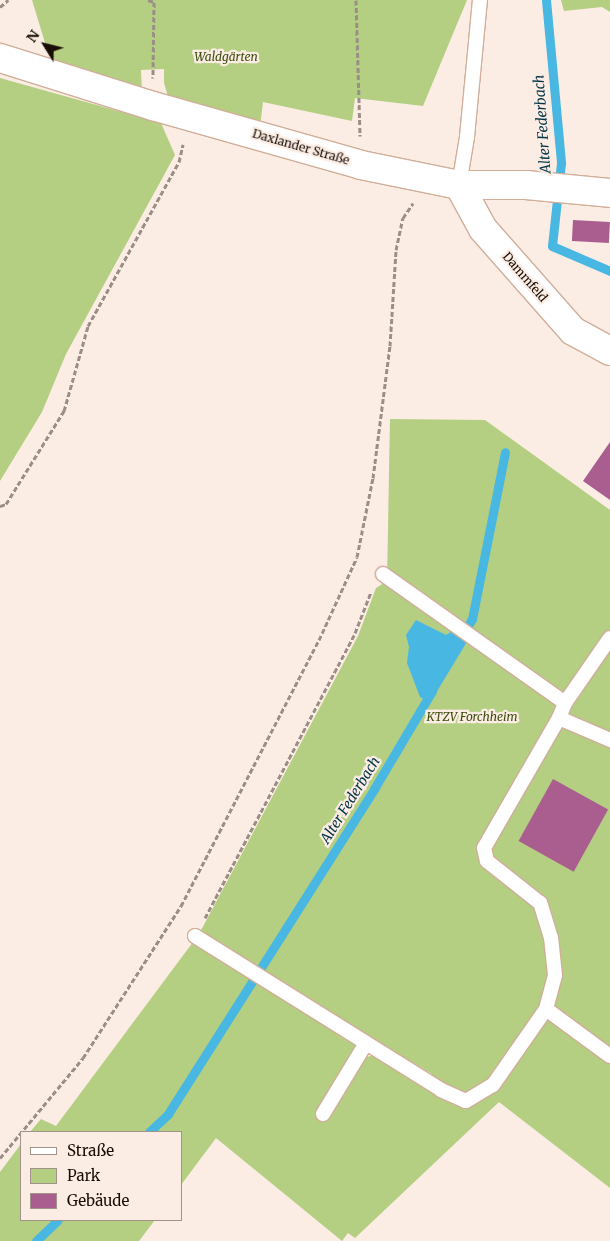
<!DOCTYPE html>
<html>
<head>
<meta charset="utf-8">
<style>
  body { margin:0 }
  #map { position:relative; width:610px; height:1241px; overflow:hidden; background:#fbede4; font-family:Merriweather,serif }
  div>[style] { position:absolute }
  .green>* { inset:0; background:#b4ce82 }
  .water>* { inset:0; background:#48b7e2 }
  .stream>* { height:9px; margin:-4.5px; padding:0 4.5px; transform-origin:4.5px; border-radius:4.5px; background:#48b7e2 }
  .building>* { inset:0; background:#aa5e8f; transform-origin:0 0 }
  .path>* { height:3px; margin-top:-1.5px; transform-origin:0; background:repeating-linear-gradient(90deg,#9b8e86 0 5px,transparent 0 7.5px) }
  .roads { filter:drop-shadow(1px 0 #d0ae99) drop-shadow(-1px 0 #d0ae99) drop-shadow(0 1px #d0ae99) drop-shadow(0 -1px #d0ae99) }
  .lane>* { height:14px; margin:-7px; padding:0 7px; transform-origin:7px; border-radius:7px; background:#fff }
  .street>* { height:28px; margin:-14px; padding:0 14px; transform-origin:14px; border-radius:14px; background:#fff }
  span { translate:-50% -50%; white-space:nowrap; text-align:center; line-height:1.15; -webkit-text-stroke:4.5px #fbede4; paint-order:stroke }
  .park-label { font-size:12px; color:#3a4b0a; font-style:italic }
  .street-label { font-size:12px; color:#180d06 }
  .water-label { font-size:14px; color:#003445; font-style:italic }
  .legend { position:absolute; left:20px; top:1131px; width:162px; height:90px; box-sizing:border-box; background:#fbede4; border:1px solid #a0938b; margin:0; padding:6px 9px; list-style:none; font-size:15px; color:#180d06 }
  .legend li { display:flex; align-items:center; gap:10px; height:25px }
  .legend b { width:25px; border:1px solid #a0938b }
  .north { position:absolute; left:20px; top:20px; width:50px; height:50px; -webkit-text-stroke:4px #fbede4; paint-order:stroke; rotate:306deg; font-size:14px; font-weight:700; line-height:20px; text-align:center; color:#180d06 }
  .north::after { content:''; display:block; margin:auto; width:18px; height:22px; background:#180d06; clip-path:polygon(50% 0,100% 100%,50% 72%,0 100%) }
</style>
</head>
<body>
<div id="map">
  <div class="green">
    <div style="clip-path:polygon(32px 0,467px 0,423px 106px,355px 98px,352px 121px,263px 102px,260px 127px,169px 100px,164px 83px,164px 69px,141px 70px,142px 94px,71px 72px,49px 56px)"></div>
    <div style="clip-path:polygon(561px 0,610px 0,610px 12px,602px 7px,564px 11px)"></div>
    <div style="clip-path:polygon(0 78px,161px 123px,175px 155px,66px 354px,42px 412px,0 481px)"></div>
    <div style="clip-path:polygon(evenodd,390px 419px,485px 420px,610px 510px,610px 1188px,499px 1102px,355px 1238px,348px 1233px,342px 1241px,216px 1138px,181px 1185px,181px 1132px,30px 1132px,41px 1119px,56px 1126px,199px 934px,358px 636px,376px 588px,387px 581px,390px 419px,364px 1033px,432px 1074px,424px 1086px,375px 1055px,362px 1058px,326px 1120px,316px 1114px,364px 1033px)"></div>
    <div style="clip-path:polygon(21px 1144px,21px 1220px,155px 1220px,139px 1241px,0 1241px,0 1172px)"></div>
  </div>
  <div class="water">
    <div style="clip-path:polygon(416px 620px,446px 635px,454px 630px,468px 640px,430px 703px,420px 697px,407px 663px,409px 647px,406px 635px)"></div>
  </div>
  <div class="stream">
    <div style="left:546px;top:0;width:164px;rotate:84.7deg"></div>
    <div style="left:561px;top:163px;width:83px;rotate:96.2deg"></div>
    <div style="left:552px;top:246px;width:63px;rotate:23.3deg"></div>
    <div style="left:462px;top:636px;width:20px;rotate:-60deg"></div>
    <div style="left:472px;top:619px;width:170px;rotate:-78.8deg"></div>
    <div style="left:149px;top:1132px;width:26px;rotate:-43deg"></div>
    <div style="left:168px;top:1114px;width:385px;rotate:-57.6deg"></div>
    <div style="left:374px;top:789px;width:114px;rotate:-59.4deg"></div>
    <div style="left:36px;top:1241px;width:30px;rotate:-44deg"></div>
  </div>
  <div class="building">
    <div style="left:573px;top:220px;width:37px;height:21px;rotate:3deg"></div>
    <div style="clip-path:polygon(610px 442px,610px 500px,583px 481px)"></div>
    <div style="left:553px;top:779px;width:63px;height:71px;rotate:29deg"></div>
  </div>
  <div class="path">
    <div style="left:148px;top:0;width:6px;rotate:18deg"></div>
    <div style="left:154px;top:2px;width:76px;rotate:90.8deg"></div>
    <div style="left:356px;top:0;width:136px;rotate:88.3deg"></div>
    <div style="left:0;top:7px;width:11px;rotate:-41deg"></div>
    <div style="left:0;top:506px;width:6px;rotate:-18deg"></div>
    <div style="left:6px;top:504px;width:110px;rotate:-58.1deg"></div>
    <div style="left:64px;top:411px;width:88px;rotate:-74.2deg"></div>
    <div style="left:88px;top:326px;width:188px;rotate:-61deg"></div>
    <div style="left:179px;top:162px;width:18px;rotate:-77deg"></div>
    <div style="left:205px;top:918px;width:322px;rotate:-62.2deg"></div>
    <div style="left:355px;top:633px;width:44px;rotate:-68.7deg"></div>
    <div style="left:0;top:1158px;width:130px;rotate:-50.3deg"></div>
    <div style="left:83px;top:1058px;width:181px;rotate:-57.2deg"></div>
    <div style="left:181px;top:906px;width:300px;rotate:-62.6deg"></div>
    <div style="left:319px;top:640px;width:91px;rotate:-65.4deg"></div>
    <div style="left:357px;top:557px;width:81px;rotate:-78.6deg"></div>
    <div style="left:373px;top:478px;width:133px;rotate:-82.7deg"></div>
    <div style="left:390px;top:346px;width:96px;rotate:-86.4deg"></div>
    <div style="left:396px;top:250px;width:33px;rotate:-78deg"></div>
    <div style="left:403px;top:218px;width:18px;rotate:-56deg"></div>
  </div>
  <div class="roads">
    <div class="lane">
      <div style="left:459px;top:185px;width:49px;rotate:-80.5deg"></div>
      <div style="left:467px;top:137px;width:138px;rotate:-84.6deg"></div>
      <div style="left:383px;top:574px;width:223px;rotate:35.3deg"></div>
      <div style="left:559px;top:718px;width:56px;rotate:23.3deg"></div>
      <div style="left:195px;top:936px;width:290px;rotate:32deg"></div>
      <div style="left:441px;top:1090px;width:27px;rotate:24deg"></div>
      <div style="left:466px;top:1101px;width:31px;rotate:-31deg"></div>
      <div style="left:493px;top:1085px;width:93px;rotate:-55.1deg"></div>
      <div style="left:546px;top:1009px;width:35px;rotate:-75deg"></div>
      <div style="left:555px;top:975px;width:37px;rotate:-96deg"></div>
      <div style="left:551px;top:938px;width:37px;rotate:-107deg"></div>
      <div style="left:540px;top:903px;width:68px;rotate:-141.6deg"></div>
      <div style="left:487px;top:861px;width:13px;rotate:-103deg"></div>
      <div style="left:484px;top:848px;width:150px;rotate:-60deg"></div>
      <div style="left:559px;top:718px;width:16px;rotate:-68deg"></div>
      <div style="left:565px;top:703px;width:79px;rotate:-55.3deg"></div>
      <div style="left:546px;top:1009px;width:79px;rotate:36.3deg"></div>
      <div style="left:323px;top:1114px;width:83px;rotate:-58.8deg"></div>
    </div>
    <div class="street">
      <div style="left:0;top:58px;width:160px;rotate:17.4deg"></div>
      <div style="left:153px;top:106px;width:216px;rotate:15.8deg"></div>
      <div style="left:361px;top:165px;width:100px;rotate:11.5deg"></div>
      <div style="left:459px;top:185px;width:67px"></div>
      <div style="left:526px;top:185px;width:84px;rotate:5.4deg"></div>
      <div style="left:459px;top:185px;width:50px;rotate:61.4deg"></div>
      <div style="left:483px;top:229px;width:136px;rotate:48.6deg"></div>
      <div style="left:573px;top:331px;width:42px;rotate:28.4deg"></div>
    </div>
  </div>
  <div class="park-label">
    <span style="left:226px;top:57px">Waldgärten</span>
    <span style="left:472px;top:717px">KTZV Forchheim</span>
  </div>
  <div class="street-label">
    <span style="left:301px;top:147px;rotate:16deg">Daxlander Straße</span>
    <span style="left:525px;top:277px;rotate:49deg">Dammfeld</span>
  </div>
  <div class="water-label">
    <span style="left:542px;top:124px;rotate:-94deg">Alter Federbach</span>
    <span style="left:350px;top:800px;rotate:-58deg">Alter Federbach</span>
  </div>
  <ul class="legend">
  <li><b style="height:6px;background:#fff"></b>Straße</li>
  <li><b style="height:14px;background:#b4ce82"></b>Park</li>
  <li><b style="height:14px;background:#aa5e8f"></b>Gebäude</li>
  </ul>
  <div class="north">N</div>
</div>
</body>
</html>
